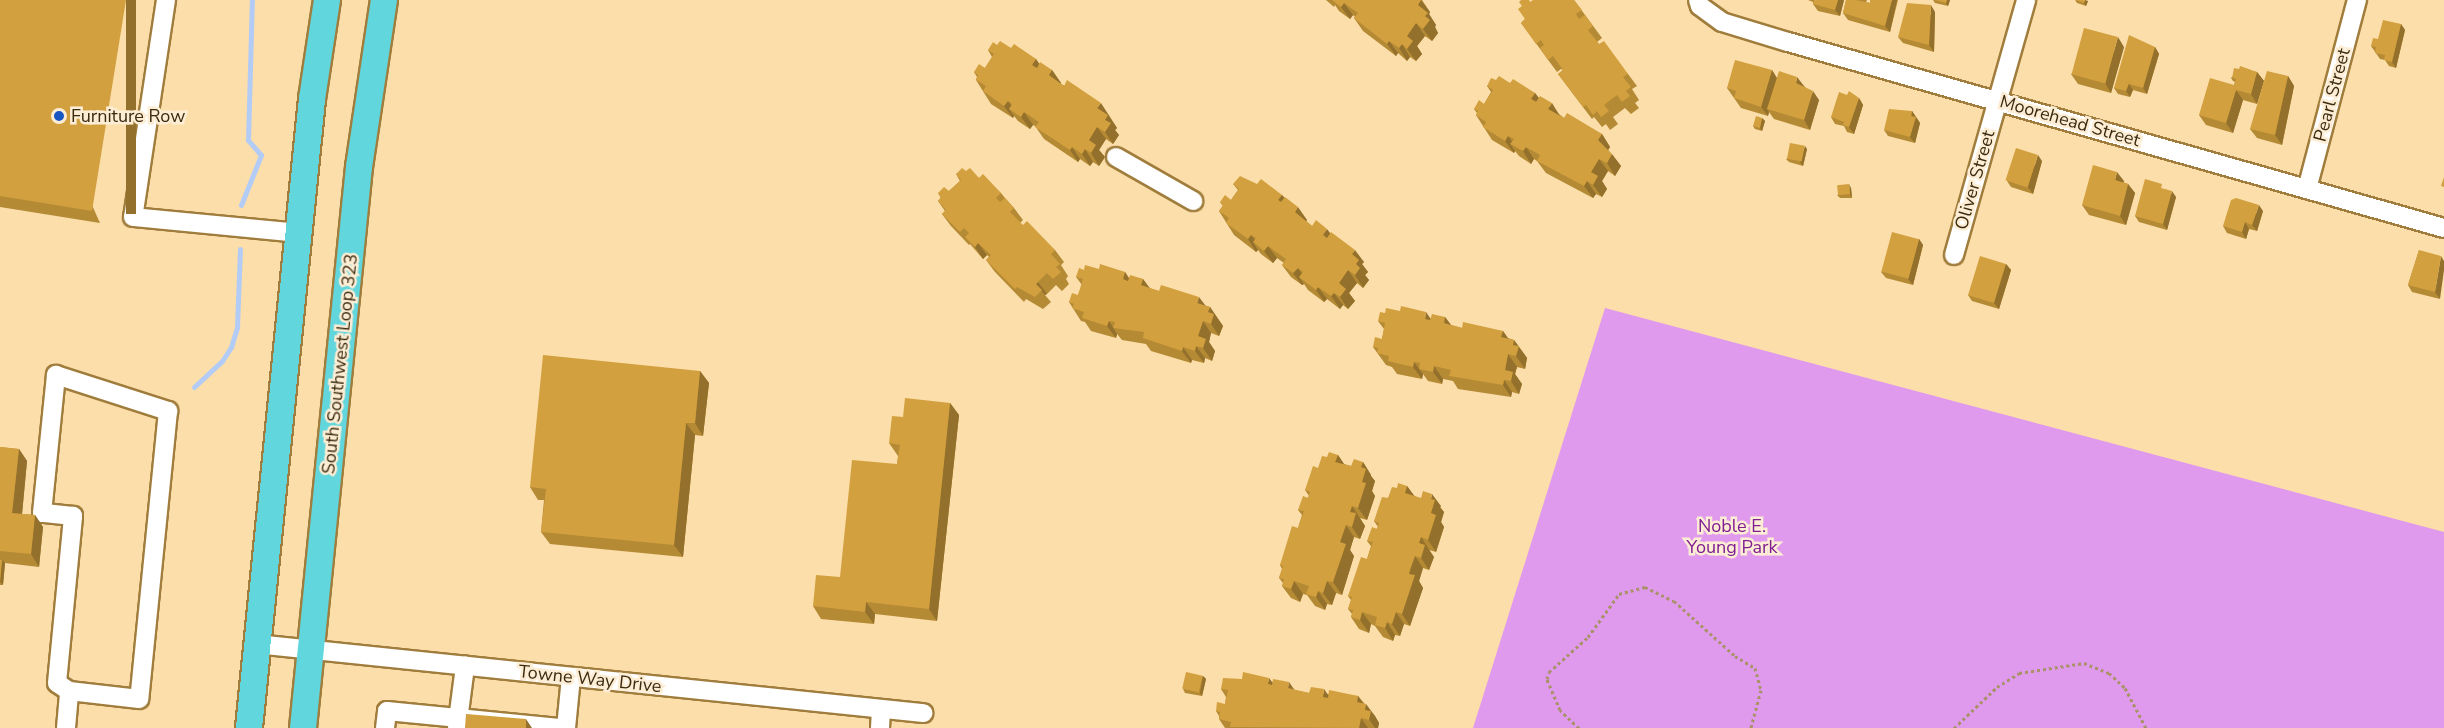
<!DOCTYPE html>
<html>
<head>
<meta charset="utf-8">
<style>
  body { margin:0 }
  #map { position:relative; width:2444px; height:728px; overflow:hidden; background:#fcdeaa; font-family:"Nunito Sans",sans-serif }
  div>[style] { position:absolute }
  .green>* { inset:0; background:#df99ed }
  .stream>* { height:5px; margin:-2.5px; padding:0 2.5px; transform-origin:2.5px; border-radius:2.5px; background:#b3ccf5 }
  .path>* { height:3px; margin-top:-1.5px; transform-origin:0; background:repeating-linear-gradient(90deg,#a99168 0 3px,transparent 0 6px) }
  .roads { filter:drop-shadow(2px 0 #a07d3c) drop-shadow(-2px 0 #a07d3c) drop-shadow(0 2px #a07d3c) drop-shadow(0 -2px #a07d3c) }
  .minor>* { height:18px; margin:-9px; padding:0 9px; transform-origin:9px; border-radius:9px; background:#fff }
  .highway>* { height:26px; margin:-13px; padding:0 13px; transform-origin:13px; border-radius:13px; background:#62d6dd }
  .wall>* { inset:0; background:#b58a35 }
  .shaded-wall>* { inset:0; background:#93702b; transform-origin:0 0 }
  .building>* { inset:0; background:#d2a03e; transform-origin:0 0 }
  .dots>* { width:16px; height:16px; translate:-50% -50%; box-sizing:border-box; border:3px solid #fdedd4; border-radius:50% }
  span { translate:-50% -50%; white-space:nowrap; text-align:center; line-height:1.15; -webkit-text-stroke:5px #fdedd4; paint-order:stroke }
  .street-label { font-size:18px; color:#3a2b10 }
  .poi-label { font-size:18px; color:#3a2b10 }
  .left { translate:0 -50%; text-align:left }
  .park-label { font-size:18px; color:#801d92 }
</style>
</head>
<body>
<div id="map">
  <div class="green">
    <div style="clip-path:polygon(1605px 308px,2444px 532px,2444px 728px,1473px 728px)"></div>
  </div>
  <div class="stream">
    <div style="left:241px;top:205px;width:54px;rotate:-68.2deg"></div>
    <div style="left:261px;top:155px;width:20px;rotate:-131deg"></div>
    <div style="left:248px;top:140px;width:140px;rotate:-88.4deg"></div>
    <div style="left:194px;top:387px;width:38px;rotate:-43deg"></div>
    <div style="left:222px;top:361px;width:17px;rotate:-57deg"></div>
    <div style="left:231px;top:347px;width:21px;rotate:-73deg"></div>
    <div style="left:237px;top:327px;width:78px;rotate:-87.8deg"></div>
  </div>
  <div class="path">
    <div style="left:1579px;top:728px;width:26px;rotate:-137deg"></div>
    <div style="left:1560px;top:710px;width:34px;rotate:-113deg"></div>
    <div style="left:1547px;top:679px;width:7px;rotate:-74deg"></div>
    <div style="left:1549px;top:672px;width:52px;rotate:-41.9deg"></div>
    <div style="left:1588px;top:637px;width:53px;rotate:-54.2deg"></div>
    <div style="left:1619px;top:594px;width:27px;rotate:-15deg"></div>
    <div style="left:1645px;top:587px;width:32px;rotate:26deg"></div>
    <div style="left:1674px;top:601px;width:82px;rotate:42deg"></div>
    <div style="left:1735px;top:656px;width:23px;rotate:31deg"></div>
    <div style="left:1755px;top:668px;width:23px;rotate:75deg"></div>
    <div style="left:1761px;top:690px;width:39px;rotate:105deg"></div>
    <div style="left:1954px;top:728px;width:59px;rotate:-43.6deg"></div>
    <div style="left:1997px;top:687px;width:26px;rotate:-32deg"></div>
    <div style="left:2019px;top:673px;width:66px;rotate:-8.7deg"></div>
    <div style="left:2084px;top:663px;width:27px;rotate:22deg"></div>
    <div style="left:2109px;top:673px;width:22px;rotate:43deg"></div>
    <div style="left:2125px;top:688px;width:45px;rotate:62.3deg"></div>
  </div>
  <div class="roads">
    <div class="minor">
      <div style="left:166px;top:0;width:219px;rotate:98.6deg"></div>
      <div style="left:133px;top:217px;width:166px;rotate:5.5deg"></div>
      <div style="left:1698px;top:0;width:6px;rotate:72deg"></div>
      <div style="left:1700px;top:6px;width:27px;rotate:36deg"></div>
      <div style="left:1722px;top:22px;width:69px;rotate:16.9deg"></div>
      <div style="left:1788px;top:42px;width:682px;rotate:15.83deg"></div>
      <div style="left:1116px;top:157px;width:89px;rotate:29.7deg"></div>
      <div style="left:2307px;top:189px;width:196px;rotate:-75.2deg"></div>
      <div style="left:1954px;top:255px;width:265px;rotate:-74.2deg"></div>
      <div style="left:256px;top:644px;width:671px;rotate:5.91deg"></div>
      <div style="left:66px;top:728px;width:37px;rotate:-85deg"></div>
      <div style="left:69px;top:691px;width:14px;rotate:-146deg"></div>
      <div style="left:57px;top:683px;width:168px;rotate:-84.5deg"></div>
      <div style="left:73px;top:516px;width:31px;rotate:-174deg"></div>
      <div style="left:42px;top:513px;width:139px;rotate:-84.2deg"></div>
      <div style="left:56px;top:375px;width:118px;rotate:17.8deg"></div>
      <div style="left:168px;top:411px;width:289px;rotate:95.7deg"></div>
      <div style="left:139px;top:699px;width:70px;rotate:-173.5deg"></div>
      <div style="left:385px;top:728px;width:17px;rotate:-83deg"></div>
      <div style="left:387px;top:711px;width:173px;rotate:5.6deg"></div>
      <div style="left:457px;top:728px;width:63px;rotate:-82.6deg"></div>
      <div style="left:566px;top:728px;width:51px;rotate:-84.4deg"></div>
      <div style="left:880px;top:728px;width:19px;rotate:-87deg"></div>
    </div>
    <div class="highway">
      <div style="left:249px;top:728px;width:632px;rotate:-84.28deg"></div>
      <div style="left:312px;top:99px;width:100px;rotate:-81.4deg"></div>
      <div style="left:303px;top:728px;width:564px;rotate:-84.3deg"></div>
      <div style="left:359px;top:167px;width:169px;rotate:-81.5deg"></div>
    </div>
  </div>
  <div class="wall">
    <div style="clip-path:polygon(0 0,100px 223px,0 207px)"></div>
    <div style="clip-path:polygon(1326px 0,1422px 0,1430px 12px,1429px 14px,1436px 25px,1435px 27px,1438px 33px,1432px 41px,1425px 36px,1417px 46px,1422px 54px,1416px 61px,1410px 57px,1407px 61px,1398px 53px,1396px 56px,1363px 31px,1354px 18px,1355px 17px,1353px 15px,1350px 19px,1339px 11px,1335px 5px,1334px 7px)"></div>
    <div style="clip-path:polygon(1574px 0,1602px 38px,1597px 42px,1628px 74px,1637px 86px,1632px 89px,1639px 100px,1635px 103px,1639px 108px,1631px 114px,1625px 108px,1613px 117px,1618px 124px,1610px 130px,1606px 124px,1602px 127px,1594px 117px,1592px 119px,1558px 74px,1563px 70px,1561px 69px,1557px 72px,1521px 23px,1525px 19px,1530px 2px)"></div>
    <div style="clip-path:polygon(1808px 0,1844px 0,1840px 16px,1818px 11px,1813px 4px,1813px 2px)"></div>
    <div style="clip-path:polygon(1846px 0,1867px 0,1866px 2px,1870px 3px,1898px 0,1890px 32px,1848px 20px,1843px 13px)"></div>
    <div style="clip-path:polygon(1933px 0,1950px 0,1948px 6px,1935px 3px)"></div>
    <div style="clip-path:polygon(2075px 0,2088px 1px,2086px 6px,2077px 3px)"></div>
    <div style="clip-path:polygon(1935px 12px,1934px 52px,1903px 43px,1898px 37px)"></div>
    <div style="clip-path:polygon(2401px 24px,2405px 30px,2396px 68px,2389px 66px,2385px 60px,2380px 59px,2371px 46px,2378px 39px)"></div>
    <div style="clip-path:polygon(997px 45px,1011px 48px,1036px 59px,1039px 64px,1052px 70px,1061px 83px,1060px 83px,1109px 115px,1109px 116px,1117px 128px,1115px 130px,1119px 135px,1113px 144px,1106px 139px,1099px 150px,1105px 157px,1099px 166px,1093px 162px,1090px 166px,1080px 159px,1078px 162px,1044px 139px,1035px 126px,1033px 125px,1030px 129px,1018px 121px,1014px 116px,1013px 118px,991px 104px,976px 80px,977px 77px,974px 72px,985px 68px,992px 57px,988px 50px)"></div>
    <div style="clip-path:polygon(2124px 47px,2111px 93px,2078px 84px,2071px 74px)"></div>
    <div style="clip-path:polygon(2155px 47px,2159px 54px,2147px 94px,2133px 90px,2130px 97px,2118px 94px,2114px 88px)"></div>
    <div style="clip-path:polygon(2239px 69px,2257px 72px,2264px 81px,2257px 104px,2243px 100px,2233px 133px,2206px 125px,2199px 115px,2234px 85px,2235px 82px,2233px 81px,2231px 78px)"></div>
    <div style="clip-path:polygon(1772px 70px,1777px 78px,1804px 86px,1819px 100px,1810px 130px,1774px 119px,1769px 112px,1768px 116px,1741px 108px,1727px 88px)"></div>
    <div style="clip-path:polygon(2288px 76px,2294px 86px,2282px 145px,2257px 138px,2250px 129px)"></div>
    <div style="clip-path:polygon(1496px 80px,1510px 83px,1535px 93px,1539px 98px,1564px 118px,1602px 134px,1610px 147px,1608px 150px,1621px 166px,1615px 176px,1608px 171px,1602px 181px,1607px 189px,1602px 197px,1596px 194px,1593px 198px,1546px 173px,1537px 161px,1534px 159px,1531px 164px,1519px 156px,1515px 151px,1514px 153px,1492px 140px,1476px 115px,1477px 113px,1474px 109px,1484px 104px,1491px 92px,1487px 86px)"></div>
    <div style="clip-path:polygon(1859px 98px,1863px 105px,1854px 134px,1847px 132px,1844px 126px,1835px 124px,1831px 117px)"></div>
    <div style="clip-path:polygon(1912px 111px,1920px 123px,1915px 143px,1888px 136px,1884px 130px)"></div>
    <div style="clip-path:polygon(1762px 118px,1765px 121px,1762px 131px,1755px 129px,1753px 126px)"></div>
    <div style="clip-path:polygon(1807px 149px,1803px 166px,1789px 162px,1786px 159px)"></div>
    <div style="clip-path:polygon(2042px 161px,2033px 194px,2011px 187px,2007px 181px)"></div>
    <div style="clip-path:polygon(966px 171px,979px 178px,1001px 193px,1005px 198px,1014px 208px,1023px 220px,1020px 223px,1055px 250px,1064px 262px,1061px 265px,1068px 276px,1066px 279px,1069px 284px,1062px 291px,1056px 285px,1047px 294px,1045px 295px,1051px 302px,1043px 309px,1026px 299px,1024px 302px,995px 272px,986px 260px,989px 257px,987px 255px,983px 259px,970px 244px,969px 245px,951px 226px,942px 214px,945px 211px,938px 201px,941px 198px,938px 193px,949px 191px,960px 181px,956px 174px)"></div>
    <div style="clip-path:polygon(2124px 181px,2123px 182px,2128px 184px,2135px 193px,2126px 225px,2089px 215px,2082px 205px)"></div>
    <div style="clip-path:polygon(1233px 184px,1282px 195px,1307px 220px,1306px 221px,1312px 226px,1330px 233px,1364px 262px,1362px 264px,1368px 272px,1365px 275px,1369px 280px,1363px 288px,1357px 283px,1349px 293px,1355px 301px,1348px 309px,1343px 305px,1340px 309px,1327px 299px,1324px 302px,1308px 290px,1304px 284px,1302px 285px,1291px 277px,1282px 265px,1284px 263px,1277px 258px,1273px 263px,1261px 254px,1258px 250px,1256px 252px,1234px 235px,1219px 211px,1223px 206px,1220px 202px,1231px 200px,1238px 190px)"></div>
    <div style="clip-path:polygon(1851px 188px,1852px 198px,1840px 198px,1837px 195px)"></div>
    <div style="clip-path:polygon(2165px 189px,2176px 197px,2167px 230px,2139px 222px,2135px 216px)"></div>
    <div style="clip-path:polygon(2263px 211px,2257px 231px,2249px 229px,2246px 239px,2227px 233px,2223px 226px)"></div>
    <div style="clip-path:polygon(1919px 239px,1923px 245px,1913px 285px,1886px 278px,1881px 272px)"></div>
    <div style="clip-path:polygon(2419px 250px,2440px 299px,2412px 292px,2408px 285px)"></div>
    <div style="clip-path:polygon(2006px 264px,2011px 270px,1999px 309px,1972px 301px,1968px 295px)"></div>
    <div style="clip-path:polygon(1099px 269px,1125px 272px,1129px 278px,1143px 279px,1149px 288px,1210px 307px,1223px 326px,1219px 336px,1211px 333px,1209px 342px,1215px 351px,1212px 361px,1205px 358px,1204px 363px,1192px 360px,1191px 363px,1151px 351px,1146px 344px,1122px 340px,1117px 334px,1116px 338px,1091px 331px,1085px 322px,1081px 321px,1069px 302px,1078px 295px,1082px 285px,1076px 277px,1084px 270px)"></div>
    <div style="clip-path:polygon(1445px 317px,1451px 325px,1462px 328px,1503px 331px,1508px 338px,1514px 340px,1527px 358px,1525px 369px,1517px 367px,1515px 374px,1522px 384px,1519px 394px,1512px 392px,1511px 397px,1458px 389px,1453px 381px,1443px 379px,1442px 384px,1428px 381px,1423px 374px,1422px 379px,1397px 374px,1392px 367px,1386px 365px,1373px 347px,1382px 339px,1384px 329px,1378px 321px,1431px 319px)"></div>
    <div style="clip-path:polygon(700px 371px,709px 383px,703px 436px,695px 435px,683px 557px,550px 544px,541px 532px,544px 500px,538px 500px,530px 487px)"></div>
    <div style="clip-path:polygon(950px 403px,959px 415px,937px 621px,875px 614px,874px 624px,821px 619px,813px 606px,840px 577px,897px 464px,898px 456px,889px 443px,903px 417px)"></div>
    <div style="clip-path:polygon(0 447px,19px 449px,27px 461px,22px 514px,35px 515px,43px 527px,39px 567px,5px 563px,3px 585px,0 585px)"></div>
    <div style="clip-path:polygon(1338px 455px,1344px 464px,1351px 466px,1363px 462px,1371px 475px,1371px 476px,1375px 481px,1372px 491px,1375px 496px,1367px 520px,1360px 518px,1365px 526px,1360px 539px,1354px 537px,1350px 550px,1354px 556px,1342px 595px,1336px 593px,1332px 605px,1327px 604px,1325px 610px,1315px 606px,1307px 595px,1303px 594px,1300px 602px,1291px 598px,1282px 586px,1283px 583px,1279px 578px,1282px 569px,1280px 565px,1298px 528px,1302px 515px,1298px 510px,1309px 496px,1305px 490px,1318px 468px,1327px 457px)"></div>
    <div style="clip-path:polygon(1407px 486px,1414px 496px,1441px 506px,1440px 507px,1444px 512px,1441px 522px,1444px 527px,1436px 552px,1429px 550px,1429px 551px,1434px 557px,1429px 570px,1423px 568px,1419px 581px,1423px 588px,1410px 626px,1404px 624px,1400px 636px,1395px 635px,1393px 641px,1383px 637px,1375px 626px,1371px 624px,1369px 633px,1359px 629px,1351px 617px,1352px 614px,1348px 609px,1351px 600px,1348px 596px,1367px 559px,1371px 546px,1367px 541px,1378px 527px,1374px 521px,1388px 498px,1397px 488px)"></div>
    <div style="clip-path:polygon(1203px 676px,1206px 679px,1202px 696px,1185px 693px,1183px 689px)"></div>
    <div style="clip-path:polygon(1242px 679px,1272px 682px,1294px 690px,1309px 693px,1358px 696px,1375px 716px,1379px 723px,1378px 728px,1225px 728px,1219px 719px,1219px 716px,1216px 711px,1225px 704px,1226px 697px,1221px 689px)"></div>
  </div>
  <div class="shaded-wall">
    <div style="left:126px;top:0;width:10px;height:214px"></div>
    <div style="clip-path:polygon(1421px 0,1430px 12px,1429px 14px,1436px 25px,1435px 27px,1438px 33px,1432px 41px,1423px 29px,1418px 5px)"></div>
    <div style="clip-path:polygon(1838px 0,1844px 0,1840px 16px,1835px 10px)"></div>
    <div style="clip-path:polygon(1892px 0,1897px 0,1890px 32px,1885px 26px)"></div>
    <div style="clip-path:polygon(1947px 0,1950px 0,1948px 6px,1946px 3px)"></div>
    <div style="clip-path:polygon(2085px 0,2088px 1px,2086px 6px,2084px 3px)"></div>
    <div style="clip-path:polygon(1344px 3px,1353px 15px,1350px 19px,1341px 7px)"></div>
    <div style="clip-path:polygon(1931px 5px,1935px 12px,1934px 52px,1929px 45px)"></div>
    <div style="clip-path:polygon(1416px 23px,1425px 36px,1417px 46px,1422px 54px,1416px 61px,1407px 49px,1407px 36px)"></div>
    <div style="clip-path:polygon(2401px 24px,2405px 30px,2396px 68px,2392px 62px)"></div>
    <div style="clip-path:polygon(2118px 37px,2124px 47px,2111px 93px,2105px 83px)"></div>
    <div style="clip-path:polygon(1389px 41px,1398px 53px,1396px 56px,1387px 44px)"></div>
    <div style="clip-path:polygon(1402px 44px,1410px 57px,1407px 61px,1399px 48px)"></div>
    <div style="clip-path:polygon(2155px 47px,2159px 54px,2147px 94px,2143px 88px)"></div>
    <div style="clip-path:polygon(1036px 59px,1044px 71px,1041px 77px,1032px 65px)"></div>
    <div style="clip-path:polygon(1052px 70px,1061px 83px,1057px 88px,1049px 75px)"></div>
    <div style="clip-path:polygon(1772px 70px,1778px 80px,1767px 109px,1769px 112px,1768px 116px,1761px 107px)"></div>
    <div style="clip-path:polygon(2257px 72px,2264px 81px,2257px 104px,2251px 94px)"></div>
    <div style="clip-path:polygon(2288px 76px,2294px 86px,2282px 145px,2275px 135px)"></div>
    <div style="clip-path:polygon(1797px 77px,1804px 86px,1802px 93px,1796px 83px)"></div>
    <div style="clip-path:polygon(2129px 84px,2133px 90px,2130px 97px,2126px 91px)"></div>
    <div style="clip-path:polygon(2236px 90px,2243px 100px,2233px 133px,2226px 123px)"></div>
    <div style="clip-path:polygon(1813px 91px,1819px 100px,1810px 130px,1804px 120px)"></div>
    <div style="clip-path:polygon(1535px 93px,1544px 105px,1531px 99px)"></div>
    <div style="clip-path:polygon(1859px 98px,1863px 105px,1854px 134px,1849px 127px)"></div>
    <div style="clip-path:polygon(1008px 101px,1016px 113px,1009px 109px,1014px 116px,1013px 118px,1004px 106px)"></div>
    <div style="clip-path:polygon(1101px 103px,1117px 128px,1115px 130px,1119px 135px,1113px 144px,1105px 132px,1097px 108px)"></div>
    <div style="clip-path:polygon(1552px 103px,1560px 116px,1548px 109px)"></div>
    <div style="clip-path:polygon(1912px 111px,1920px 123px,1915px 143px,1910px 137px)"></div>
    <div style="clip-path:polygon(1024px 112px,1033px 125px,1030px 129px,1021px 117px)"></div>
    <div style="clip-path:polygon(1762px 118px,1765px 121px,1762px 131px,1760px 128px)"></div>
    <div style="clip-path:polygon(1097px 127px,1106px 139px,1099px 150px,1105px 157px,1099px 166px,1091px 153px,1089px 140px)"></div>
    <div style="clip-path:polygon(1602px 134px,1610px 147px,1607px 152px,1598px 140px)"></div>
    <div style="clip-path:polygon(1508px 136px,1517px 148px,1510px 144px,1515px 151px,1514px 153px,1505px 141px)"></div>
    <div style="clip-path:polygon(1805px 146px,1807px 149px,1803px 166px,1800px 162px)"></div>
    <div style="clip-path:polygon(1072px 147px,1080px 159px,1078px 162px,1070px 150px)"></div>
    <div style="clip-path:polygon(1526px 147px,1534px 159px,1531px 164px,1523px 151px)"></div>
    <div style="clip-path:polygon(1085px 149px,1093px 162px,1090px 166px,1082px 154px)"></div>
    <div style="clip-path:polygon(1612px 154px,1621px 166px,1615px 176px,1607px 163px)"></div>
    <div style="clip-path:polygon(2038px 155px,2042px 161px,2033px 194px,2028px 187px)"></div>
    <div style="clip-path:polygon(1599px 159px,1608px 171px,1602px 181px,1607px 189px,1602px 197px,1593px 185px,1591px 172px)"></div>
    <div style="clip-path:polygon(2117px 172px,2124px 181px,2121px 189px,2115px 180px)"></div>
    <div style="clip-path:polygon(1587px 181px,1596px 194px,1593px 198px,1584px 186px)"></div>
    <div style="clip-path:polygon(1849px 184px,1851px 188px,1852px 198px,1850px 194px)"></div>
    <div style="clip-path:polygon(2128px 184px,2135px 193px,2126px 225px,2120px 216px)"></div>
    <div style="clip-path:polygon(2172px 191px,2176px 197px,2167px 230px,2163px 224px)"></div>
    <div style="clip-path:polygon(1282px 195px,1291px 207px,1278px 200px)"></div>
    <div style="clip-path:polygon(2259px 205px,2263px 211px,2257px 231px,2252px 225px)"></div>
    <div style="clip-path:polygon(1298px 207px,1307px 220px,1303px 225px,1295px 212px)"></div>
    <div style="clip-path:polygon(2245px 222px,2249px 229px,2246px 239px,2242px 232px)"></div>
    <div style="clip-path:polygon(1327px 229px,1336px 241px,1331px 247px,1323px 235px)"></div>
    <div style="clip-path:polygon(1251px 235px,1260px 247px,1253px 242px,1258px 250px,1256px 252px,1248px 239px)"></div>
    <div style="clip-path:polygon(1919px 239px,1923px 245px,1913px 285px,1908px 279px)"></div>
    <div style="clip-path:polygon(978px 243px,987px 255px,983px 259px,975px 247px)"></div>
    <div style="clip-path:polygon(1268px 246px,1277px 258px,1273px 263px,1264px 251px)"></div>
    <div style="clip-path:polygon(1355px 250px,1364px 262px,1362px 264px,1368px 272px,1365px 275px,1369px 280px,1363px 288px,1355px 275px,1356px 264px,1352px 254px)"></div>
    <div style="clip-path:polygon(2441px 256px,2444px 261px,2444px 270px,2440px 299px,2435px 292px)"></div>
    <div style="clip-path:polygon(2006px 264px,2011px 270px,1999px 309px,1994px 303px)"></div>
    <div style="clip-path:polygon(1298px 268px,1306px 280px,1299px 277px,1304px 284px,1302px 285px,1293px 273px)"></div>
    <div style="clip-path:polygon(1348px 270px,1357px 283px,1349px 293px,1355px 301px,1348px 309px,1340px 297px,1339px 283px)"></div>
    <div style="clip-path:polygon(1125px 272px,1133px 285px,1123px 279px)"></div>
    <div style="clip-path:polygon(1143px 279px,1152px 291px,1141px 285px)"></div>
    <div style="clip-path:polygon(1038px 282px,1047px 294px,1045px 295px,1036px 284px)"></div>
    <div style="clip-path:polygon(1318px 287px,1327px 299px,1324px 302px,1316px 290px)"></div>
    <div style="clip-path:polygon(1334px 293px,1343px 305px,1340px 309px,1331px 296px)"></div>
    <div style="clip-path:polygon(1199px 297px,1208px 309px,1197px 303px)"></div>
    <div style="clip-path:polygon(1210px 307px,1223px 326px,1219px 336px,1211px 324px,1208px 312px)"></div>
    <div style="clip-path:polygon(1426px 312px,1435px 325px,1425px 319px)"></div>
    <div style="clip-path:polygon(1445px 317px,1454px 329px,1444px 323px)"></div>
    <div style="clip-path:polygon(1109px 321px,1117px 334px,1116px 338px,1107px 326px)"></div>
    <div style="clip-path:polygon(1203px 321px,1211px 333px,1209px 342px,1215px 351px,1212px 361px,1203px 348px,1198px 336px)"></div>
    <div style="clip-path:polygon(1503px 331px,1511px 343px,1501px 337px)"></div>
    <div style="clip-path:polygon(1514px 340px,1527px 358px,1525px 369px,1516px 356px,1513px 345px)"></div>
    <div style="clip-path:polygon(1196px 346px,1205px 358px,1204px 363px,1195px 351px)"></div>
    <div style="clip-path:polygon(1183px 347px,1192px 360px,1191px 363px,1182px 351px)"></div>
    <div style="clip-path:polygon(1508px 354px,1517px 367px,1515px 374px,1522px 384px,1519px 394px,1511px 381px,1505px 370px)"></div>
    <div style="clip-path:polygon(1414px 362px,1423px 374px,1422px 379px,1413px 367px)"></div>
    <div style="clip-path:polygon(1434px 366px,1443px 379px,1442px 384px,1433px 372px)"></div>
    <div style="clip-path:polygon(700px 371px,709px 383px,703px 436px,695px 423px)"></div>
    <div style="clip-path:polygon(1504px 380px,1512px 392px,1511px 397px,1503px 385px)"></div>
    <div style="clip-path:polygon(950px 403px,959px 415px,937px 621px,929px 609px)"></div>
    <div style="clip-path:polygon(686px 423px,695px 435px,683px 557px,674px 545px)"></div>
    <div style="clip-path:polygon(19px 449px,27px 461px,21px 525px,12px 513px)"></div>
    <div style="clip-path:polygon(1338px 455px,1346px 467px,1335px 462px)"></div>
    <div style="clip-path:polygon(1363px 462px,1371px 475px,1371px 476px,1375px 481px,1372px 491px,1375px 496px,1367px 520px,1358px 508px,1362px 482px,1361px 467px)"></div>
    <div style="clip-path:polygon(1407px 486px,1416px 498px,1405px 493px)"></div>
    <div style="clip-path:polygon(1432px 494px,1441px 506px,1440px 507px,1444px 512px,1441px 522px,1444px 527px,1436px 552px,1428px 540px,1431px 513px,1431px 499px)"></div>
    <div style="clip-path:polygon(1352px 506px,1365px 526px,1360px 539px,1352px 527px,1350px 512px)"></div>
    <div style="clip-path:polygon(35px 515px,43px 527px,39px 567px,31px 554px)"></div>
    <div style="clip-path:polygon(1346px 525px,1354px 537px,1350px 550px,1354px 556px,1342px 595px,1333px 582px,1340px 542px)"></div>
    <div style="clip-path:polygon(1421px 537px,1434px 557px,1429px 570px,1421px 558px,1419px 543px)"></div>
    <div style="clip-path:polygon(1415px 556px,1423px 568px,1419px 581px,1423px 588px,1410px 626px,1402px 614px,1409px 574px)"></div>
    <div style="clip-path:polygon(2px 560px,5px 563px,3px 585px,0 582px)"></div>
    <div style="clip-path:polygon(1294px 581px,1303px 594px,1300px 602px,1291px 589px)"></div>
    <div style="clip-path:polygon(1327px 581px,1336px 593px,1332px 605px,1323px 593px)"></div>
    <div style="clip-path:polygon(1318px 591px,1327px 604px,1325px 610px,1316px 597px)"></div>
    <div style="clip-path:polygon(866px 602px,875px 614px,874px 624px,865px 612px)"></div>
    <div style="clip-path:polygon(1362px 612px,1371px 624px,1369px 633px,1360px 620px)"></div>
    <div style="clip-path:polygon(1396px 612px,1404px 624px,1400px 636px,1392px 624px)"></div>
    <div style="clip-path:polygon(1387px 622px,1395px 635px,1393px 641px,1385px 628px)"></div>
    <div style="clip-path:polygon(1203px 676px,1206px 679px,1202px 696px,1200px 693px)"></div>
    <div style="clip-path:polygon(1269px 678px,1278px 690px,1268px 684px)"></div>
    <div style="clip-path:polygon(1289px 682px,1298px 695px,1288px 688px)"></div>
    <div style="clip-path:polygon(1324px 689px,1333px 702px,1323px 697px)"></div>
    <div style="clip-path:polygon(1358px 696px,1366px 707px,1366px 704px,1375px 716px,1379px 723px,1378px 728px,1375px 728px,1357px 702px)"></div>
    <div style="clip-path:polygon(1361px 718px,1368px 728px,1359px 728px)"></div>
    <div style="clip-path:polygon(526px 719px,532px 728px,526px 728px)"></div>
  </div>
  <div class="building">
    <div style="clip-path:polygon(0 0,126px 0,92px 211px,0 196px)"></div>
    <div style="clip-path:polygon(1332px 0,1421px 0,1418px 5px,1428px 13px,1425px 16px,1430px 20px,1423px 29px,1416px 23px,1407px 36px,1413px 41px,1407px 49px,1402px 44px,1399px 48px,1389px 41px,1387px 44px,1354px 18px,1358px 13px,1344px 3px,1341px 7px)"></div>
    <div style="clip-path:polygon(1521px 0,1529px 0,1530px 2px,1533px 0,1574px 0,1582px 10px,1576px 14px,1579px 19px,1585px 15px,1593px 26px,1588px 30px,1599px 44px,1604px 41px,1628px 74px,1623px 77px,1631px 87px,1626px 91px,1630px 96px,1622px 102px,1617px 95px,1604px 105px,1609px 111px,1601px 117px,1597px 111px,1593px 115px,1586px 105px,1583px 107px,1558px 74px,1563px 70px,1553px 56px,1548px 60px,1540px 48px,1544px 45px,1541px 40px,1536px 44px,1521px 23px,1525px 19px,1518px 9px,1522px 6px,1519px 2px)"></div>
    <div style="clip-path:polygon(1814px 0,1838px 0,1835px 10px,1813px 4px)"></div>
    <div style="clip-path:polygon(1846px 0,1856px 0,1870px 3px,1870px 0,1892px 0,1885px 26px,1843px 13px)"></div>
    <div style="clip-path:polygon(1935px 0,1947px 0,1946px 3px)"></div>
    <div style="clip-path:polygon(2076px 0,2085px 0,2084px 3px)"></div>
    <div style="clip-path:polygon(1907px 3px,1931px 5px,1929px 45px,1898px 37px)"></div>
    <div style="clip-path:polygon(2383px 20px,2401px 24px,2392px 62px,2384px 60px,2385px 55px,2375px 53px,2376px 47px,2371px 46px,2373px 38px,2378px 39px)"></div>
    <div style="left:2084px;top:28px;width:35px;height:48px;rotate:15deg"></div>
    <div style="clip-path:polygon(2129px 35px,2155px 47px,2143px 88px,2129px 84px,2130px 80px,2126px 91px,2114px 88px)"></div>
    <div style="clip-path:polygon(1000px 41px,1011px 48px,1014px 44px,1036px 59px,1032px 65px,1037px 68px,1040px 62px,1052px 70px,1049px 75px,1064px 86px,1067px 80px,1101px 103px,1097px 108px,1108px 115px,1105px 120px,1111px 123px,1105px 132px,1097px 127px,1089px 140px,1096px 145px,1091px 153px,1085px 149px,1082px 154px,1072px 147px,1070px 150px,1035px 127px,1039px 122px,1024px 112px,1021px 117px,1009px 109px,1012px 104px,1008px 101px,1004px 106px,983px 91px,986px 86px,976px 80px,978px 75px,974px 72px,979px 64px,985px 68px,994px 54px,988px 50px,993px 42px,997px 45px)"></div>
    <div style="clip-path:polygon(1735px 60px,1772px 70px,1761px 107px,1734px 98px,1736px 91px,1727px 88px)"></div>
    <div style="clip-path:polygon(2240px 66px,2257px 72px,2251px 94px,2236px 90px,2226px 123px,2199px 115px,2210px 78px,2234px 85px)"></div>
    <div style="left:2234px;top:68px;width:5px;height:10px;rotate:11deg"></div>
    <div style="clip-path:polygon(1779px 71px,1797px 77px,1796px 83px,1813px 91px,1804px 120px,1767px 109px)"></div>
    <div style="clip-path:polygon(2267px 71px,2288px 76px,2275px 135px,2250px 129px)"></div>
    <div style="clip-path:polygon(1499px 76px,1510px 83px,1513px 79px,1535px 93px,1531px 99px,1536px 102px,1540px 96px,1552px 103px,1548px 109px,1564px 118px,1567px 113px,1602px 134px,1598px 140px,1612px 154px,1607px 163px,1599px 159px,1591px 172px,1598px 176px,1593px 185px,1587px 181px,1584px 186px,1537px 161px,1540px 155px,1526px 147px,1523px 151px,1510px 144px,1514px 139px,1508px 136px,1505px 141px,1483px 127px,1486px 122px,1476px 115px,1478px 111px,1474px 109px,1479px 100px,1484px 104px,1493px 90px,1487px 86px,1491px 78px,1496px 80px)"></div>
    <div style="clip-path:polygon(1849px 91px,1859px 98px,1849px 127px,1843px 125px,1844px 122px,1831px 117px,1839px 92px,1847px 95px)"></div>
    <div style="clip-path:polygon(1889px 109px,1912px 111px,1911px 116px,1916px 117px,1910px 137px,1884px 130px)"></div>
    <div style="clip-path:polygon(1756px 116px,1762px 118px,1760px 128px,1753px 126px)"></div>
    <div style="left:1790px;top:143px;width:15px;height:16px;rotate:11deg"></div>
    <div style="left:2016px;top:148px;width:23px;height:34px;rotate:18deg"></div>
    <div style="clip-path:polygon(2093px 165px,2117px 172px,2115px 180px,2128px 184px,2120px 216px,2082px 205px)"></div>
    <div style="clip-path:polygon(962px 168px,966px 171px,970px 168px,979px 178px,983px 174px,1001px 193px,996px 198px,1000px 202px,1005px 198px,1014px 208px,1010px 212px,1023px 225px,1027px 221px,1055px 250px,1051px 254px,1060px 264px,1056px 267px,1061px 272px,1053px 279px,1047px 273px,1036px 284px,1042px 290px,1035px 297px,1017px 287px,1015px 289px,986px 260px,991px 255px,978px 243px,975px 247px,965px 237px,969px 233px,964px 228px,960px 232px,942px 214px,946px 210px,938px 201px,941px 197px,938px 193px,944px 187px,949px 191px,961px 180px,956px 174px)"></div>
    <div style="clip-path:polygon(1240px 176px,1257px 184px,1261px 179px,1282px 195px,1278px 200px,1281px 202px,1285px 197px,1298px 207px,1295px 212px,1312px 226px,1316px 220px,1327px 229px,1323px 235px,1327px 238px,1331px 232px,1355px 250px,1352px 254px,1359px 260px,1356px 264px,1360px 268px,1355px 275px,1348px 270px,1339px 283px,1346px 289px,1340px 297px,1334px 293px,1331px 296px,1318px 287px,1316px 290px,1299px 277px,1303px 272px,1298px 268px,1293px 273px,1282px 265px,1286px 259px,1268px 246px,1264px 251px,1253px 242px,1256px 238px,1251px 235px,1248px 239px,1226px 223px,1229px 218px,1219px 211px,1223px 205px,1220px 202px,1225px 195px,1231px 200px,1239px 189px,1233px 184px)"></div>
    <div style="clip-path:polygon(2444px 177px,2444px 187px,2441px 186px)"></div>
    <div style="clip-path:polygon(2145px 179px,2162px 184px,2161px 188px,2172px 191px,2163px 224px,2135px 216px)"></div>
    <div style="left:1849px;top:184px;width:10px;height:12px;rotate:84deg"></div>
    <div style="clip-path:polygon(2236px 198px,2259px 205px,2252px 225px,2245px 222px,2242px 232px,2223px 226px,2231px 200px)"></div>
    <div style="left:1892px;top:232px;width:28px;height:41px;rotate:15deg"></div>
    <div style="clip-path:polygon(2419px 250px,2441px 256px,2435px 292px,2408px 285px)"></div>
    <div style="left:1980px;top:256px;width:27px;height:41px;rotate:17deg"></div>
    <div style="clip-path:polygon(1100px 264px,1125px 272px,1123px 279px,1128px 281px,1130px 275px,1143px 279px,1141px 285px,1159px 291px,1161px 285px,1199px 297px,1197px 303px,1210px 307px,1208px 312px,1214px 314px,1211px 324px,1203px 321px,1198px 336px,1206px 339px,1203px 348px,1196px 346px,1195px 351px,1183px 347px,1182px 351px,1143px 338px,1144px 332px,1113px 328px,1115px 322px,1109px 321px,1107px 326px,1082px 318px,1084px 312px,1072px 308px,1074px 304px,1069px 302px,1072px 293px,1078px 295px,1083px 279px,1076px 277px,1079px 268px,1084px 270px,1085px 265px,1099px 269px)"></div>
    <div style="clip-path:polygon(1401px 306px,1426px 312px,1425px 319px,1430px 320px,1432px 314px,1445px 317px,1444px 323px,1462px 328px,1463px 322px,1503px 331px,1501px 337px,1514px 340px,1513px 345px,1519px 346px,1516px 356px,1508px 354px,1505px 370px,1513px 372px,1511px 381px,1504px 380px,1503px 385px,1449px 376px,1451px 370px,1434px 366px,1433px 372px,1419px 369px,1420px 363px,1414px 362px,1413px 367px,1388px 361px,1389px 356px,1377px 353px,1378px 348px,1373px 347px,1375px 337px,1382px 339px,1385px 323px,1378px 321px,1380px 312px,1385px 313px,1386px 308px,1400px 311px)"></div>
    <div style="clip-path:polygon(543px 355px,700px 371px,695px 423px,686px 423px,674px 545px,541px 532px,546px 489px,530px 487px)"></div>
    <div style="clip-path:polygon(905px 398px,950px 403px,929px 609px,866px 602px,865px 612px,813px 606px,816px 575px,840px 577px,852px 460px,897px 464px,900px 445px,889px 443px,892px 416px,903px 417px)"></div>
    <div style="clip-path:polygon(0 447px,19px 449px,12px 513px,35px 515px,31px 554px,0 551px)"></div>
    <div style="clip-path:polygon(1329px 452px,1338px 455px,1335px 462px,1351px 466px,1354px 459px,1363px 462px,1361px 467px,1366px 469px,1362px 482px,1366px 483px,1358px 508px,1352px 506px,1350px 512px,1356px 513px,1352px 527px,1346px 525px,1340px 542px,1346px 544px,1333px 582px,1327px 581px,1323px 593px,1318px 591px,1316px 597px,1306px 594px,1309px 586px,1294px 581px,1291px 589px,1282px 586px,1284px 579px,1279px 578px,1283px 566px,1280px 565px,1292px 526px,1298px 528px,1304px 511px,1298px 510px,1303px 496px,1308px 498px,1310px 492px,1305px 490px,1313px 466px,1318px 468px,1322px 456px,1327px 457px)"></div>
    <div style="clip-path:polygon(1398px 483px,1407px 486px,1405px 493px,1421px 498px,1423px 491px,1432px 494px,1431px 499px,1435px 500px,1431px 513px,1436px 515px,1428px 540px,1421px 537px,1419px 543px,1425px 545px,1421px 558px,1415px 556px,1410px 569px,1409px 574px,1415px 575px,1402px 614px,1396px 612px,1392px 624px,1387px 622px,1385px 628px,1375px 625px,1377px 617px,1362px 612px,1360px 620px,1351px 617px,1353px 610px,1348px 609px,1352px 597px,1348px 596px,1361px 557px,1367px 559px,1373px 542px,1367px 541px,1372px 527px,1377px 529px,1379px 523px,1374px 521px,1382px 497px,1388px 498px,1392px 487px,1397px 488px)"></div>
    <div style="clip-path:polygon(0 560px,2px 560px,0 582px)"></div>
    <div style="left:1186px;top:672px;width:17px;height:17px;rotate:13deg"></div>
    <div style="clip-path:polygon(1243px 672px,1269px 678px,1268px 684px,1272px 685px,1273px 679px,1289px 682px,1288px 688px,1309px 693px,1311px 687px,1324px 689px,1323px 697px,1328px 698px,1329px 690px,1358px 696px,1357px 702px,1366px 704px,1365px 710px,1371px 711px,1369px 720px,1361px 718px,1359px 728px,1230px 727px,1231px 722px,1219px 719px,1220px 712px,1216px 711px,1217px 702px,1225px 704px,1228px 690px,1221px 689px,1223px 678px,1242px 679px)"></div>
    <div style="clip-path:polygon(466px 714px,526px 719px,526px 728px,465px 728px)"></div>
  </div>
  <div class="dots">
    <div style="left:59px;top:116px;background:#1857c2"></div>
  </div>
  <div class="street-label">
    <span style="left:2332px;top:95px;rotate:-75deg">Pearl Street</span>
    <span style="left:2070px;top:121px;rotate:16deg">Moorehead Street</span>
    <span style="left:1975px;top:180px;rotate:-74deg">Oliver Street</span>
    <span style="left:340px;top:364px;rotate:-84deg">South Southwest Loop 323</span>
    <span style="left:590px;top:679px;rotate:6deg">Towne Way Drive</span>
  </div>
  <div class="poi-label">
    <span class="left" style="left:71px;top:116px">Furniture Row</span>
  </div>
  <div class="park-label">
    <span style="left:1732px;top:537px">Noble E.<br>Young Park</span>
  </div>
</div>
</body>
</html>
